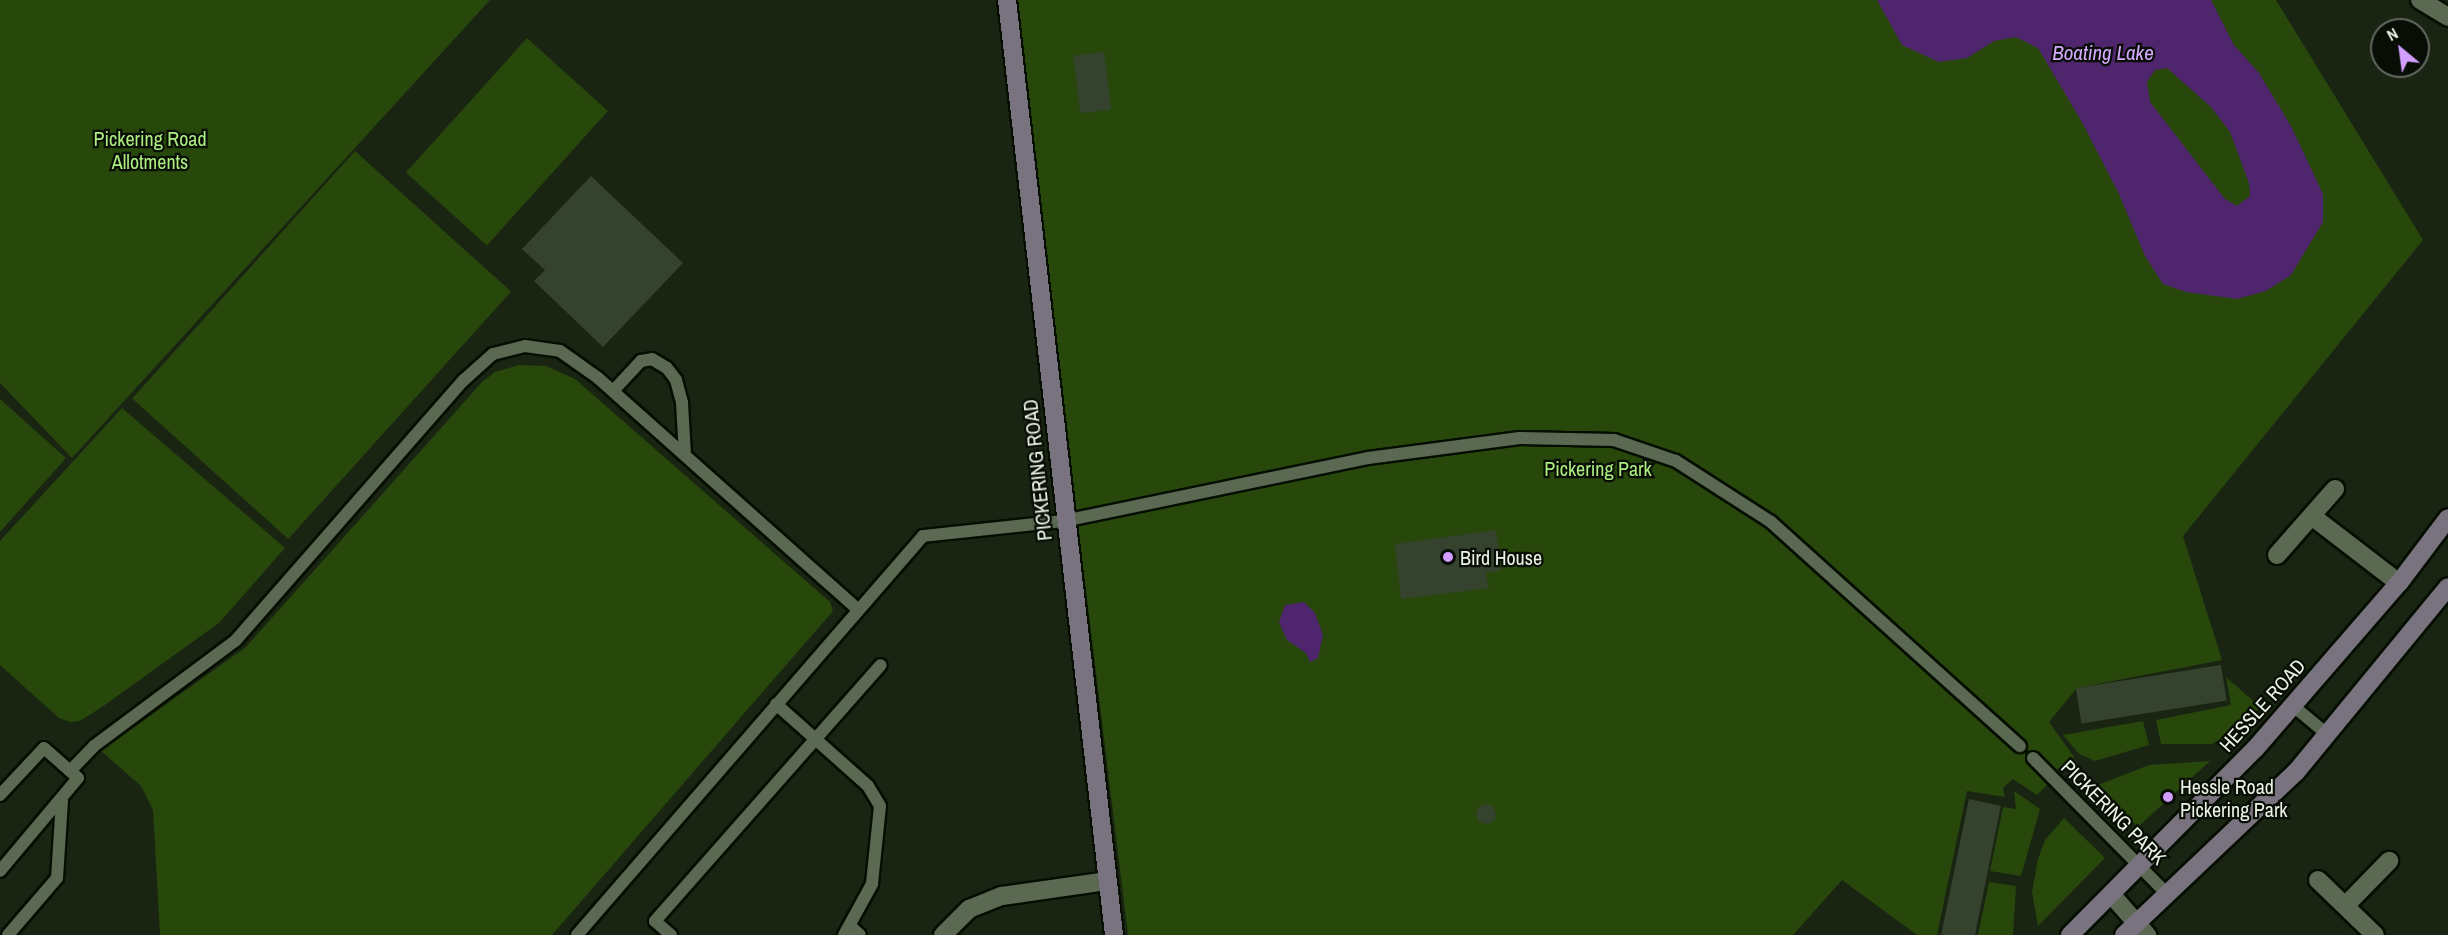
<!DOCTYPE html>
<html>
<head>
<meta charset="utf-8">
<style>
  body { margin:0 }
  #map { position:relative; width:2448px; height:935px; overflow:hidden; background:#192512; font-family:"Archivo Narrow",sans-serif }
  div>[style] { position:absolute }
  .green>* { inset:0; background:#27470b; transform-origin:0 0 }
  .water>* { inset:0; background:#4f256d }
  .building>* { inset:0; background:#35422e; transform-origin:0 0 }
  .round { border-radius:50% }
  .roads { filter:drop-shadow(2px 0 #050e01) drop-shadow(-2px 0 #050e01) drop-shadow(0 2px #050e01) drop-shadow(0 -2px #050e01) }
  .lane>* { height:12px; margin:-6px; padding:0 6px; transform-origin:6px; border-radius:6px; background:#5b6953 }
  .street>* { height:18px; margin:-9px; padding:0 9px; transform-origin:9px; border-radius:9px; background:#5b6953 }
  .secondary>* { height:18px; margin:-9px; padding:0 9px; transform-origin:9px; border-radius:9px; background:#78737e }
  .dots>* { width:16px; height:16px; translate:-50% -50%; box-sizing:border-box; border:3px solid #080d05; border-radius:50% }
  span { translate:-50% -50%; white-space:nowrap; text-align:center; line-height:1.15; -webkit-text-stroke:4.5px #080d05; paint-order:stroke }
  .park-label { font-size:20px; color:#aced82 }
  .street-label { font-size:20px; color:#eaf3e6 }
  .poi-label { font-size:20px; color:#eaf3e6 }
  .left { translate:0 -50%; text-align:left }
  .water-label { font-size:21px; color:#d6aafd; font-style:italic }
  .north { position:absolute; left:2370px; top:18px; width:60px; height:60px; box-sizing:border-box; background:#080d05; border:2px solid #62695f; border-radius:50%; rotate:331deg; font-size:16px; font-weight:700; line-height:24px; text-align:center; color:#eaf3e6 }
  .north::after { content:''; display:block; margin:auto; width:21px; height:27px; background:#d19dfe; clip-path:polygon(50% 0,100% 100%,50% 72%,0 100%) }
</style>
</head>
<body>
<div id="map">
  <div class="green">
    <div style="clip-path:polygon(0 0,490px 0,72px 458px,0 383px)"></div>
    <div style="clip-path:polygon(1014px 0,2276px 0,2423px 240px,2183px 536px,2222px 660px,2077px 688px,2049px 722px,2074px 757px,2037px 795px,2013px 779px,2003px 788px,2005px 797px,1967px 791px,1937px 935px,1917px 935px,1842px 880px,1793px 935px,1128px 935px)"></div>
    <div style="left:527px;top:38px;width:109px;height:181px;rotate:42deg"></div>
    <div style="left:355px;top:151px;width:210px;height:333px;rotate:42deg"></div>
    <div style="clip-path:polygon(519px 365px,546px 366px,575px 379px,830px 602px,833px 611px,552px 935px,160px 935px,153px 810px,141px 786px,101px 751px,246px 647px,482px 382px,495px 372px)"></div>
    <div style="clip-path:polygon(0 399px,66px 458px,0 532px)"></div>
    <div style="clip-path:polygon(122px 408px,285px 548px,219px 623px,102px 707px,80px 721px,70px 722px,59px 718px,0 665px,0 541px)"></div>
    <div style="clip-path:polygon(2226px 677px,2260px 707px,2240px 729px,2212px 744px,2161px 744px,2156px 720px,2231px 705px)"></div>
    <div style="clip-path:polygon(2143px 721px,2149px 745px,2095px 761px,2079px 754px,2063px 735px)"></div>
    <div style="clip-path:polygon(2210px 761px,2138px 827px,2098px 785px,2149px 765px)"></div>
    <div style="clip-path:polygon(2014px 791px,2040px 809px,2021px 876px,1990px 871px,2003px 807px,2016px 809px)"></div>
    <div style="clip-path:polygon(2064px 818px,2105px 858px,2038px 926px,2032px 892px,2038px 859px,2045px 840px)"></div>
    <div style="clip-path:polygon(1989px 882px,2016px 886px,2013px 935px,1978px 935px)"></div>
  </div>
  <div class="water">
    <div style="clip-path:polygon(evenodd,1877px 0,2211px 0,2234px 45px,2259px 73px,2292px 128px,2323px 194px,2323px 222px,2291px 275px,2266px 291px,2237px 299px,2186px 292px,2163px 284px,2145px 256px,2119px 194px,2083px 124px,2038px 48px,2016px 37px,1994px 41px,1967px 58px,1939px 62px,1902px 45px,1877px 0,2167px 68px,2211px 107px,2230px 132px,2249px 183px,2250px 196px,2237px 206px,2225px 199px,2150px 102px,2147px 82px,2155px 70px,2167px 68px)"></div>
    <div style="clip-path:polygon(1304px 602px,1315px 613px,1323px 635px,1318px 658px,1310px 662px,1306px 653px,1287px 640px,1279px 622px,1285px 605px)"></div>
  </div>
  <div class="building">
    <div style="left:1104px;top:52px;width:58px;height:31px;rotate:83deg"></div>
    <div style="clip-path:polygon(591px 176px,683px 263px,603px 347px,534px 281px,545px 270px,522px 249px)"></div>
    <div style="clip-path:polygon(1496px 530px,1501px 570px,1486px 573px,1489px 588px,1401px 599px,1395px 544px)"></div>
    <div style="left:2221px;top:665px;width:36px;height:147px;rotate:81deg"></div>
    <div style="clip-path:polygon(1969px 799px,2001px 806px,1998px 820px,1975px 935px,1941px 935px)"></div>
    <div class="round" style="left:1476px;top:804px;width:20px;height:20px"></div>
  </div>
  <div class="roads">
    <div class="lane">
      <div style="left:613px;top:391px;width:41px;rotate:-47deg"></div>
      <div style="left:641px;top:361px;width:11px;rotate:-10deg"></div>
      <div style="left:652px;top:359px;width:17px;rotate:31deg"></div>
      <div style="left:667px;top:368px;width:15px;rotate:53deg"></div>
      <div style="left:676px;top:380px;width:24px;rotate:75deg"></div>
      <div style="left:682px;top:403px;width:52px;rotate:86.7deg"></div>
      <div style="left:776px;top:704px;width:123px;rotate:41.7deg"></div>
      <div style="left:868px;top:786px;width:23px;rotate:59deg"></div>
      <div style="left:880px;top:806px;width:78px;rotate:95.9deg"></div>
      <div style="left:872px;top:884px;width:58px;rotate:118.8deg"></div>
      <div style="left:2292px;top:705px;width:47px;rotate:39.8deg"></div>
      <div style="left:2033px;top:758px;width:191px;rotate:45.4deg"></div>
      <div style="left:70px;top:771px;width:35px;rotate:-46deg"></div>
      <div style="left:94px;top:746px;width:177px;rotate:-36.7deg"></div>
      <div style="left:236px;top:640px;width:346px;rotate:-48.8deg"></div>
      <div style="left:464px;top:380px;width:39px;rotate:-42deg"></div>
      <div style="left:493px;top:354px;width:33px;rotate:-14deg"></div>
      <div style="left:525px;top:346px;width:35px;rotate:8deg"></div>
      <div style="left:560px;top:351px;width:47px;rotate:35.4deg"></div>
      <div style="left:598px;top:378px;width:347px;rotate:41.7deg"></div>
      <div style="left:0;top:795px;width:64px;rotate:-46.9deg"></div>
      <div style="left:44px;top:748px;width:45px;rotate:41.4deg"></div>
      <div style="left:78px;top:778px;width:121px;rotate:130deg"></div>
      <div style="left:850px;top:926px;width:13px;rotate:42deg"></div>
      <div style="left:8px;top:935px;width:75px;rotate:-49.3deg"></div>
      <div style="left:57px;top:878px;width:78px;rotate:-86.3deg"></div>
      <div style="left:577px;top:935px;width:528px;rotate:-49.07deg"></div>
      <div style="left:923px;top:536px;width:142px;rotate:-6.1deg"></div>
      <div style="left:1064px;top:521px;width:310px;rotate:-11.7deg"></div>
      <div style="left:1368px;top:458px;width:153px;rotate:-7.5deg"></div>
      <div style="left:1520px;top:438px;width:94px;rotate:1.2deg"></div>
      <div style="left:1614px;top:440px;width:65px;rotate:18.7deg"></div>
      <div style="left:1676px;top:461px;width:113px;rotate:32.7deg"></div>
      <div style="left:1771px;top:522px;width:335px;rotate:42deg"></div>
      <div style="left:671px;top:935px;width:21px;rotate:-139deg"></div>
      <div style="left:655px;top:921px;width:341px;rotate:-48.6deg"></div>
    </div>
    <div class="street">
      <div style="left:2420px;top:0;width:33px;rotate:31deg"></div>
      <div style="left:2313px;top:517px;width:108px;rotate:37.5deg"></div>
      <div style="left:2277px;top:555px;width:88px;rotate:-48.7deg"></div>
      <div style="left:2318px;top:880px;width:79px;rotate:44deg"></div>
      <div style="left:2111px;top:894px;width:55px;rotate:48.7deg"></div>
      <div style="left:2346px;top:905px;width:62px;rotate:-45.7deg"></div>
      <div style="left:943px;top:935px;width:37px;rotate:-45deg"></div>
      <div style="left:969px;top:909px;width:35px;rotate:-22deg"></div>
      <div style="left:1002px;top:896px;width:107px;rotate:-8.1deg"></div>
    </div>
    <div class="secondary">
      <div style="left:1007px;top:0;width:941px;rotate:83.47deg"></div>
      <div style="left:2070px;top:935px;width:262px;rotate:-45.2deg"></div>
      <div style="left:2255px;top:749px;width:220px;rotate:-49.1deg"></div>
      <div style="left:2399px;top:583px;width:81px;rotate:-53deg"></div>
      <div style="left:2124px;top:935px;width:237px;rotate:-43.5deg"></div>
      <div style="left:2296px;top:772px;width:239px;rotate:-50.6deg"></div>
    </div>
  </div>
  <div class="dots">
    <div style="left:1448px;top:557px;background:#d19dfe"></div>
    <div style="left:2168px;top:797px;background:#d19dfe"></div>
  </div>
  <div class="park-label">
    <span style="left:150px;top:150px">Pickering Road<br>Allotments</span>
    <span style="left:1598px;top:468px">Pickering Park</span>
  </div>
  <div class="street-label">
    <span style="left:1037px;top:470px;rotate:-96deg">PICKERING ROAD</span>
    <span style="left:2262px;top:705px;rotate:-48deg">HESSLE ROAD</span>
    <span style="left:2114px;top:812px;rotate:45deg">PICKERING PARK</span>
  </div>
  <div class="poi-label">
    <span class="left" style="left:1460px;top:557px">Bird House</span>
    <span class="left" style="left:2180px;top:798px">Hessle Road<br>Pickering Park</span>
  </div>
  <div class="water-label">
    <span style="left:2103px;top:53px">Boating Lake</span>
  </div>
  <div class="north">N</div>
</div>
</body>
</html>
